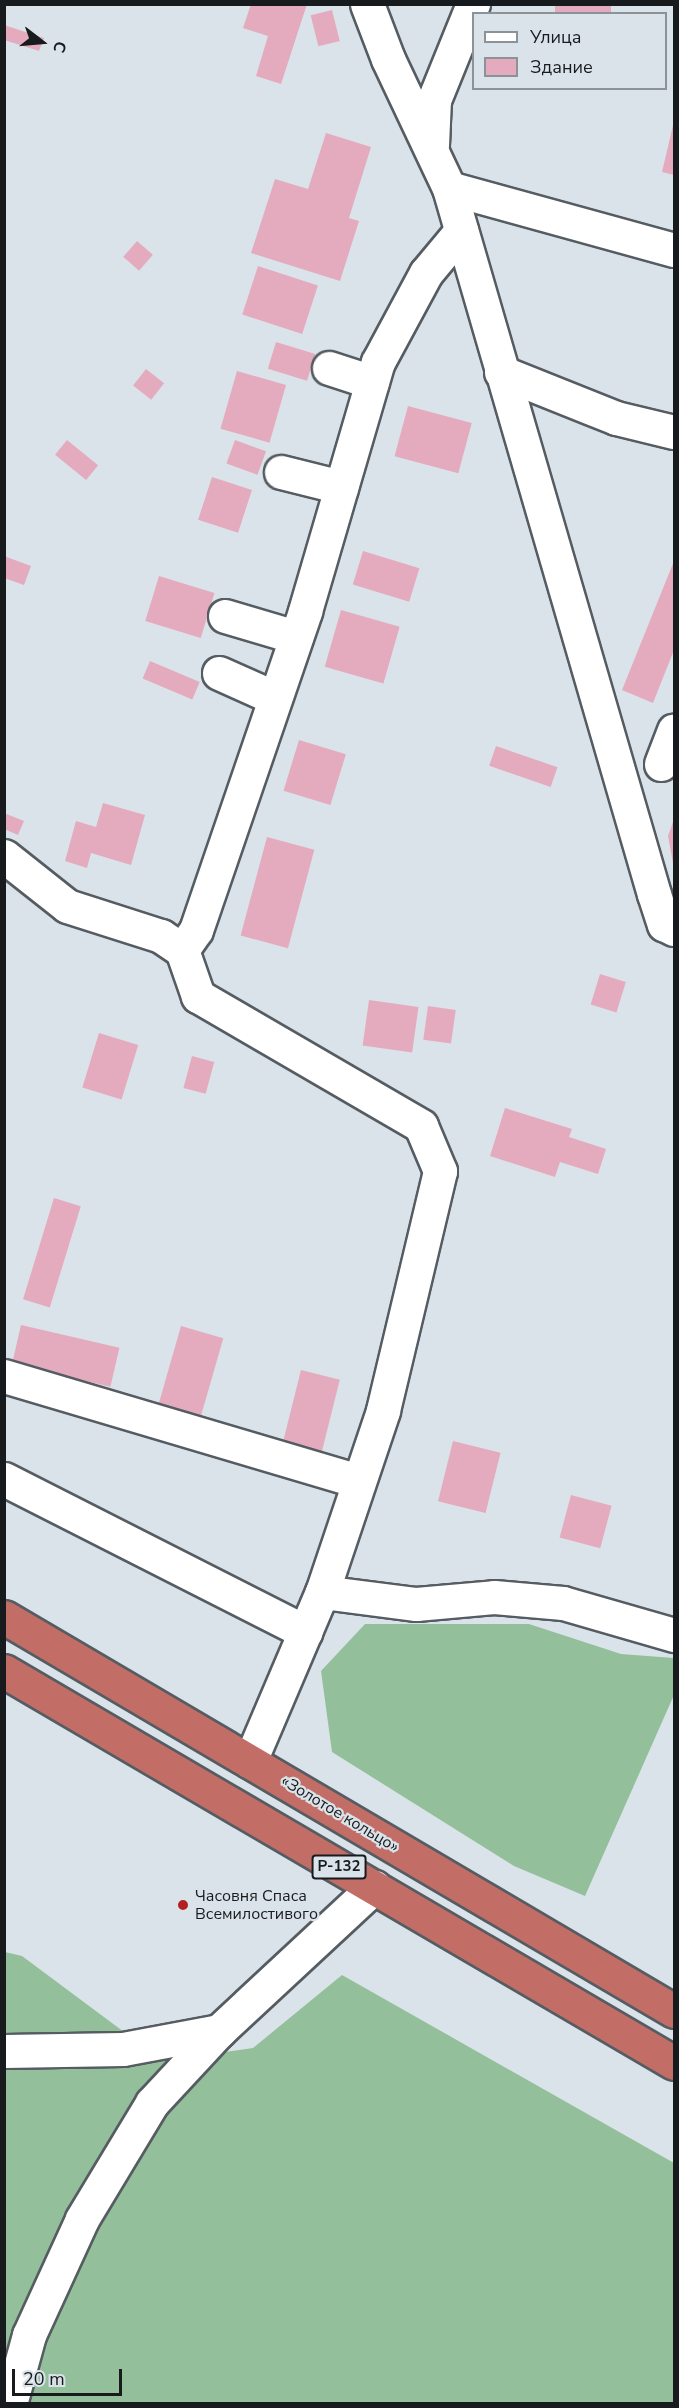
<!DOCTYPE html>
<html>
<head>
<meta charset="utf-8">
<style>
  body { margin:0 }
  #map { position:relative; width:679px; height:2408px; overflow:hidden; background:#dae3ea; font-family:"Nunito Sans",sans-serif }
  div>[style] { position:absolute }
  .forest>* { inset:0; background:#93c09a }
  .building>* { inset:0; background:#e4abbe; transform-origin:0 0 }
  .roads { filter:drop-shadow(2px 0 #555c62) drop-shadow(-2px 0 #555c62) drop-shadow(0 2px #555c62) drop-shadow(0 -2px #555c62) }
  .minor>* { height:33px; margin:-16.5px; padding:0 16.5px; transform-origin:16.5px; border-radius:16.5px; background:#fff }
  .highway>* { height:33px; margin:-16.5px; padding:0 16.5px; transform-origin:16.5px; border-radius:16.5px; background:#c26e66 }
  .dots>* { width:16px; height:16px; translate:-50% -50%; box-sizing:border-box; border:3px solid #dae3ea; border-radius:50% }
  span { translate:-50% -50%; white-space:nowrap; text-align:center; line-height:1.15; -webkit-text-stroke:4.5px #dae3ea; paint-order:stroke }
  .shield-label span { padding:2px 4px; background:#dae3ea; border:2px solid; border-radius:4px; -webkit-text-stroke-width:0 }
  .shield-label { font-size:15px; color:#181b1d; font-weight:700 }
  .street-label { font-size:16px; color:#181b1d }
  .poi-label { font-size:16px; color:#181b1d }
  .left { translate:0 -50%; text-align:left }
  .frame { position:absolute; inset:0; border:6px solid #181b1d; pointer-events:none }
  .legend { position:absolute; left:472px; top:12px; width:195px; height:78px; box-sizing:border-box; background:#dae3ea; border:2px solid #8c9398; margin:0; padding:8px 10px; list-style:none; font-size:18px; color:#181b1d }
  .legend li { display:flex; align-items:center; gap:12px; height:30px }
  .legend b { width:30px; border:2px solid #8c9398 }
  .north { position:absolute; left:12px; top:12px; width:60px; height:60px; -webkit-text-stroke:4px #dae3ea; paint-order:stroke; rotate:106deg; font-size:16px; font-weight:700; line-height:24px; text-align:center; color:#181b1d }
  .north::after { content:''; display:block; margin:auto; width:21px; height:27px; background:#181b1d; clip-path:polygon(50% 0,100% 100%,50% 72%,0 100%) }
  .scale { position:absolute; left:12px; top:2369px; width:110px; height:27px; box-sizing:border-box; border:3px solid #181b1d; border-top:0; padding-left:8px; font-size:18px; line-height:21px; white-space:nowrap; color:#181b1d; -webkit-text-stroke:4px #dae3ea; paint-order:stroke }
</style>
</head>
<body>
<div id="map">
  <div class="forest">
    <div style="clip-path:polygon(365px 1624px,529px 1624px,621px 1654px,674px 1658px,674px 1695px,585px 1896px,514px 1866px,332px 1752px,321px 1671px)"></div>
    <div style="clip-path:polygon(5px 1952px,22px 1956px,163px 2061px,253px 2048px,342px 1975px,674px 2163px,674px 2403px,5px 2404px)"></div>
  </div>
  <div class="building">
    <div style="clip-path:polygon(251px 4px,307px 4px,281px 84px,256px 76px,268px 36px,243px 28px)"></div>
    <div style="left:555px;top:4px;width:56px;height:10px"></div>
    <div style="left:332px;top:10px;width:32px;height:22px;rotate:76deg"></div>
    <div style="clip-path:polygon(4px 25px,44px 38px,39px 51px,4px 40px)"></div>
    <div style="clip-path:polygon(674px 121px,674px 175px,662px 172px)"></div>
    <div style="clip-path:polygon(326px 133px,371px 147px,349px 218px,359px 221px,340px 281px,251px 253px,275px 179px,308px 189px)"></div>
    <div style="left:137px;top:241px;width:21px;height:21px;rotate:41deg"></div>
    <div style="left:258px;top:266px;width:63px;height:51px;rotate:18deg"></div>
    <div style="left:276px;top:342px;width:41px;height:28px;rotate:17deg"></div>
    <div style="left:146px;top:369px;width:23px;height:21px;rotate:38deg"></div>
    <div style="left:237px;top:371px;width:51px;height:60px;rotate:16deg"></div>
    <div style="left:408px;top:406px;width:66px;height:52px;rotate:15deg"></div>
    <div style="left:67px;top:440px;width:40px;height:19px;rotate:39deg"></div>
    <div style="left:235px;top:440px;width:33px;height:25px;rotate:20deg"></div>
    <div style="left:212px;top:477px;width:42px;height:45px;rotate:18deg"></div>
    <div style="left:363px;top:551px;width:59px;height:35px;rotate:17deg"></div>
    <div style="clip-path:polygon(4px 556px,31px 566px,24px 585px,4px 578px)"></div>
    <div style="clip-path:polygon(674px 561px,674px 650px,653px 703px,622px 690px)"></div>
    <div style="left:159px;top:576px;width:58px;height:47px;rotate:17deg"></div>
    <div style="left:341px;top:610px;width:61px;height:59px;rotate:16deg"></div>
    <div style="left:150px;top:661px;width:54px;height:19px;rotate:23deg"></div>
    <div style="left:299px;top:740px;width:49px;height:53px;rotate:17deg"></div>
    <div style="left:496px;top:746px;width:65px;height:21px;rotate:19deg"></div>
    <div style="clip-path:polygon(103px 803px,145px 815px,131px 865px,91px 853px,87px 868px,65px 861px,76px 821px,96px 827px)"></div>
    <div style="clip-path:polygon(4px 813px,24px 821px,18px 835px,4px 829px)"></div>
    <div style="clip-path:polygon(674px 819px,674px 863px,673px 863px,668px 836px)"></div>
    <div style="left:267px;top:837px;width:49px;height:102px;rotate:15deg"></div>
    <div style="left:600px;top:974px;width:27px;height:32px;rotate:17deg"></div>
    <div style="left:369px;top:1000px;width:50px;height:46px;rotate:8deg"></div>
    <div style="left:428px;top:1006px;width:28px;height:34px;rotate:8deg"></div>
    <div style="left:99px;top:1033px;width:41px;height:57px;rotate:17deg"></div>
    <div style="left:192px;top:1056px;width:23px;height:33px;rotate:15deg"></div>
    <div style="clip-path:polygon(505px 1108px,572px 1129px,569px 1137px,606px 1149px,598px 1174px,560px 1162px,555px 1177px,490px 1156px)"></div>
    <div style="left:54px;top:1198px;width:28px;height:106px;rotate:17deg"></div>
    <div style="left:21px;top:1325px;width:101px;height:40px;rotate:13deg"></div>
    <div style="left:181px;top:1326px;width:44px;height:84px;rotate:16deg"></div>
    <div style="left:301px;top:1370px;width:40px;height:82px;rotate:14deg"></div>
    <div style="left:453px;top:1441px;width:49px;height:62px;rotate:14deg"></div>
    <div style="left:571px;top:1495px;width:42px;height:44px;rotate:15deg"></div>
  </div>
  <div class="roads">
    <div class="minor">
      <div style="left:367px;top:4px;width:59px;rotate:69.1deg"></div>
      <div style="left:388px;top:59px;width:143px;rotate:64.7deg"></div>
      <div style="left:432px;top:145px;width:45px;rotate:-87.5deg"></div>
      <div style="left:434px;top:100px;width:104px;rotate:-67.9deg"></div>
      <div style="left:674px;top:250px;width:233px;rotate:-164.6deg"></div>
      <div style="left:449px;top:188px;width:735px;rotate:73.81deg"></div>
      <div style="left:654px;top:894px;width:32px;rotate:72deg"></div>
      <div style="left:664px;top:924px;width:11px;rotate:27deg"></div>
      <div style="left:329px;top:368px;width:45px;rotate:18deg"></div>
      <div style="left:501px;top:372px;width:124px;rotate:21.8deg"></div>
      <div style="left:616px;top:418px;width:60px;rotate:13.6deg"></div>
      <div style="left:281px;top:472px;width:62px;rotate:14deg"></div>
      <div style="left:225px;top:616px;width:74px;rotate:16.5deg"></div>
      <div style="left:219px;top:673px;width:61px;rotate:24.1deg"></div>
      <div style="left:661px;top:764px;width:36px;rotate:-69deg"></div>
      <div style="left:4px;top:856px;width:80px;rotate:38.4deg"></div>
      <div style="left:67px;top:906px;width:99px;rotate:17.7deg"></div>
      <div style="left:161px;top:936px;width:25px;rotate:34deg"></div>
      <div style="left:182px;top:950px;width:49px;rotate:70.8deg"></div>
      <div style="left:198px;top:996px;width:258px;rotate:30.2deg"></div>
      <div style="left:421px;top:1126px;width:49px;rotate:67.1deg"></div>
      <div style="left:440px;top:1171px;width:247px;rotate:103.4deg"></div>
      <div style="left:383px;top:1411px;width:191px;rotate:108.6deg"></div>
      <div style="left:322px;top:1592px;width:184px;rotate:113.1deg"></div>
      <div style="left:182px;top:950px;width:24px;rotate:-55deg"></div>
      <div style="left:196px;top:930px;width:337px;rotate:-71.1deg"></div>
      <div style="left:305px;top:611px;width:259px;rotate:-73.7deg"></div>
      <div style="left:378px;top:362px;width:101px;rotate:-61.7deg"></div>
      <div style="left:426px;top:273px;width:55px;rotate:-50.2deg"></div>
      <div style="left:4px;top:1376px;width:370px;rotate:16.5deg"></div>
      <div style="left:4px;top:1479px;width:338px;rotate:26.9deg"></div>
      <div style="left:322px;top:1592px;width:95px;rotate:7.3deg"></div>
      <div style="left:416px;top:1604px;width:78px;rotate:-5.1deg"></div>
      <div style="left:494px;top:1597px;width:69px;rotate:5deg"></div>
      <div style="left:563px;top:1603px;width:116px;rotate:16.1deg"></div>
      <div style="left:4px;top:2051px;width:119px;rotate:-1deg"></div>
      <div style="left:123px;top:2049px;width:98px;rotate:-10.6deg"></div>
      <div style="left:10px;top:2404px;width:72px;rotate:-74.6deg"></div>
      <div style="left:29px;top:2335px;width:128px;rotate:-65.4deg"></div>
      <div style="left:82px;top:2219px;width:135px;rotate:-58.9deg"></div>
      <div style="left:152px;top:2103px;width:98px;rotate:-47.1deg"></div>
      <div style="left:219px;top:2031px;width:212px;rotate:-42.9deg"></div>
    </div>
    <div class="highway">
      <div style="left:4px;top:1617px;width:777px;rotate:30.46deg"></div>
      <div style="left:4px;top:1671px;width:776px;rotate:30.33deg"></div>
    </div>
  </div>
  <div class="dots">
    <div style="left:183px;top:1905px;background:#b22120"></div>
  </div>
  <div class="shield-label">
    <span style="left:339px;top:1867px">Р-132</span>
  </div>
  <div class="street-label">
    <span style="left:340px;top:1814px;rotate:31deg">«Золотое кольцо»</span>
  </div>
  <div class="poi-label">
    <span class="left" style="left:195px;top:1905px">Часовня Спаса<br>Всемилостивого</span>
  </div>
  <div class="frame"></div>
  <ul class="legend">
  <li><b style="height:8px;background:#fff"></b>Улица</li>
  <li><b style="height:16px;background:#e4abbe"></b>Здание</li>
  </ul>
  <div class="north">С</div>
  <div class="scale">20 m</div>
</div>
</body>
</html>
